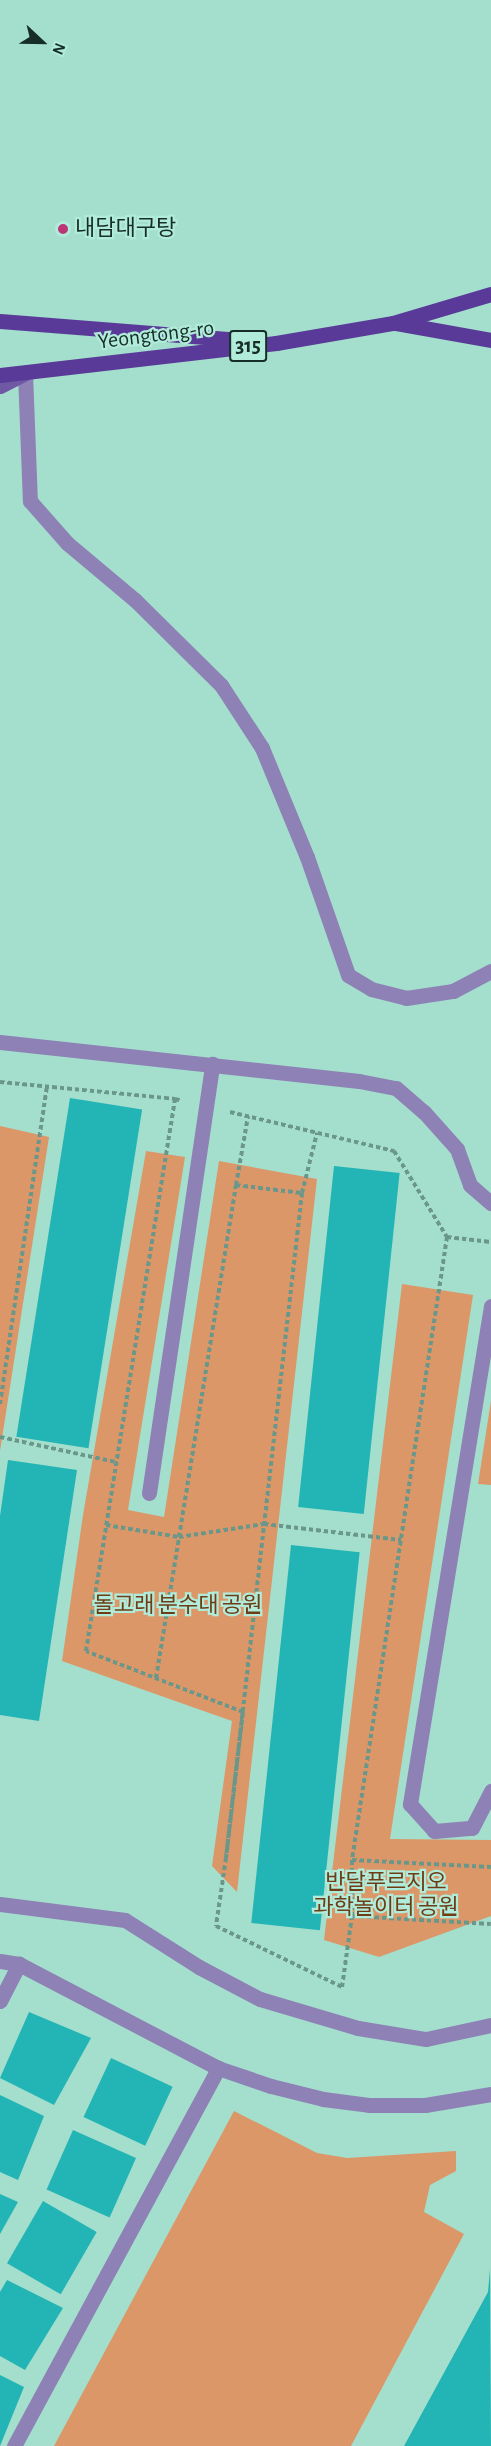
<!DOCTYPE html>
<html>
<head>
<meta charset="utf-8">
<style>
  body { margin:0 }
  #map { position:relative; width:491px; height:2446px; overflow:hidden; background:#a4decd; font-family:"Alegreya Sans","Noto Sans KR",sans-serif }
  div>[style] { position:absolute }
  .green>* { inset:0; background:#db9767 }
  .building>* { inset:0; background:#23b5b5; transform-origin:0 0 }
  .path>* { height:4px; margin-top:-2px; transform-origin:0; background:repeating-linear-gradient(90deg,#6b978b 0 4.5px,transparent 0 7.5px) }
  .service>* { height:15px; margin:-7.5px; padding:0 7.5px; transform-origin:7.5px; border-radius:7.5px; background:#8e81b5 }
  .minor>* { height:15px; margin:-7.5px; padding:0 7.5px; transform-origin:7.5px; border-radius:7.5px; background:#8e81b5 }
  .secondary>* { height:15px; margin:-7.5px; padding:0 7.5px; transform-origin:7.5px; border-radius:7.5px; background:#6f59a5 }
  .primary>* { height:15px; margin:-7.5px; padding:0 7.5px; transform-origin:7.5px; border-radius:7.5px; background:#5a3a98 }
  .dots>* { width:16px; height:16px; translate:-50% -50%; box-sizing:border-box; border:3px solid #b1ebda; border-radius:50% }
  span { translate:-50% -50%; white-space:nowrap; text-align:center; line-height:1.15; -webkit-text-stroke:4.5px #b1ebda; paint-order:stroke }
  .shield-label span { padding:2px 4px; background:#b1ebda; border:2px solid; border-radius:4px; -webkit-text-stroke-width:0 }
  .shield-label { font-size:21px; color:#172e28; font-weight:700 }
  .poi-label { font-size:22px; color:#172e28 }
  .left { translate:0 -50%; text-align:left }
  .street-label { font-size:22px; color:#172e28 }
  .park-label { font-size:22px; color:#6e3c15 }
  .north { position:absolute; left:12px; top:12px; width:60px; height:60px; -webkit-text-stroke:4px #b1ebda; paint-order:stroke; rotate:112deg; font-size:16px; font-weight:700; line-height:24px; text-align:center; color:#172e28 }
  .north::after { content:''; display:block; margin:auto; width:21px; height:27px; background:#172e28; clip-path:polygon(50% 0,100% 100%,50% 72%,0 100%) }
</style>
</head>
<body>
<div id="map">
  <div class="green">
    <div style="clip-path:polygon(0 1126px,49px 1137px,0 1451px)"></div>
    <div style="clip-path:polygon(146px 1151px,185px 1157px,128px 1510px,164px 1517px,219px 1161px,317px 1179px,237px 1892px,212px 1866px,232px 1721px,62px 1661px,83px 1515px)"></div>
    <div style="clip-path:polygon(402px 1284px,473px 1295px,390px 1839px,491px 1840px,491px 1916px,379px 1957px,324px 1940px)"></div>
    <div style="clip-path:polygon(491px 1401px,491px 1485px,478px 1484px)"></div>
    <div style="clip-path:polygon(234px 2111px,317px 2153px,347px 2158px,456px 2151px,456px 2171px,430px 2185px,424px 2212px,464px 2234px,351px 2446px,54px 2446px)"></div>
  </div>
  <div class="building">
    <div style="left:70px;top:1098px;width:73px;height:343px;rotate:9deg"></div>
    <div style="left:334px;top:1166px;width:66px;height:343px;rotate:6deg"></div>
    <div style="clip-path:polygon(8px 1460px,77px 1470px,39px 1721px,0 1715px,0 1516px)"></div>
    <div style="left:291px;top:1545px;width:69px;height:380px;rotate:6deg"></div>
    <div style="clip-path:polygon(29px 2012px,91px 2038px,54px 2105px,0 2078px)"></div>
    <div style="left:111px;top:2058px;width:68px;height:65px;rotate:25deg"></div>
    <div style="clip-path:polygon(0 2095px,44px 2116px,18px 2180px,0 2172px)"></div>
    <div style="left:73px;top:2130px;width:69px;height:65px;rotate:24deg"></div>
    <div style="clip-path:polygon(0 2194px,18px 2202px,0 2234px)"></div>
    <div style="left:43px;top:2201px;width:62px;height:72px;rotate:30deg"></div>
    <div style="clip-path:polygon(490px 2269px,491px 2446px,404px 2446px,488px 2292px)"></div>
    <div style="clip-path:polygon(7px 2280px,63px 2308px,25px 2370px,0 2356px,0 2292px)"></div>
    <div style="clip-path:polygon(0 2375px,24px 2387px,0 2446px)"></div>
  </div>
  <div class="path">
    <div style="left:0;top:1082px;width:176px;rotate:5.5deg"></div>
    <div style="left:230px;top:1112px;width:169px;rotate:13.4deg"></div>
    <div style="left:394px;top:1151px;width:101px;rotate:58.4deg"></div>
    <div style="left:447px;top:1237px;width:44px;rotate:6.5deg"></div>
    <div style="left:236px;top:1185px;width:70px;rotate:-80.1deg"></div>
    <div style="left:302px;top:1193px;width:62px;rotate:-76deg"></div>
    <div style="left:447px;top:1237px;width:630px;rotate:98.67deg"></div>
    <div style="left:352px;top:1860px;width:139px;rotate:2.9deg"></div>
    <div style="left:0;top:1404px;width:321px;rotate:-81.6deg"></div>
    <div style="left:0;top:1437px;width:119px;rotate:12.2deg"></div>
    <div style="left:106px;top:1525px;width:74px;rotate:9.3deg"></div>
    <div style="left:179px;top:1537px;width:357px;rotate:-80.8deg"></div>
    <div style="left:236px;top:1185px;width:66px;rotate:6.9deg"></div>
    <div style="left:302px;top:1193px;width:669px;rotate:96.52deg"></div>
    <div style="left:226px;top:1858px;width:147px;rotate:-83.4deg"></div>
    <div style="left:243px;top:1712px;width:168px;rotate:-158.8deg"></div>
    <div style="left:86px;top:1651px;width:559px;rotate:-80.84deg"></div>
    <div style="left:175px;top:1099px;width:7px;rotate:16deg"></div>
    <div style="left:156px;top:1678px;width:143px;rotate:-80.7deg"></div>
    <div style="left:179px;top:1537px;width:86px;rotate:-8.7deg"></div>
    <div style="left:264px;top:1524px;width:138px;rotate:6.7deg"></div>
    <div style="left:226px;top:1858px;width:69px;rotate:98.4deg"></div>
    <div style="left:216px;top:1926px;width:140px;rotate:25.8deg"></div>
    <div style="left:342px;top:1987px;width:72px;rotate:-82deg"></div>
    <div style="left:352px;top:1860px;width:56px;rotate:90deg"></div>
    <div style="left:352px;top:1916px;width:139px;rotate:3.3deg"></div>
  </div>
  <div class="service">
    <div style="left:491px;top:1306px;width:505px;rotate:99.24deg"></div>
    <div style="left:410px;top:1804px;width:36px;rotate:48deg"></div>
    <div style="left:434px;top:1831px;width:38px;rotate:-5deg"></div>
    <div style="left:472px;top:1828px;width:42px;rotate:-62.8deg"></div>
    <div style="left:149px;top:1493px;width:434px;rotate:-81.6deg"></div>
    <div style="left:0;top:1904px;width:126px;rotate:7.3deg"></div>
    <div style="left:125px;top:1920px;width:88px;rotate:32.4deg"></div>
    <div style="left:199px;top:1967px;width:69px;rotate:27.7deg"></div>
    <div style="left:260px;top:1999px;width:102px;rotate:16.5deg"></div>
    <div style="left:358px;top:2028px;width:69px;rotate:9.2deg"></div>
    <div style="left:426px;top:2039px;width:66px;rotate:-12.2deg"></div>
  </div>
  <div class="minor">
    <div style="left:25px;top:373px;width:128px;rotate:87.8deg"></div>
    <div style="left:30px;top:501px;width:56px;rotate:48.6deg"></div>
    <div style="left:67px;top:543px;width:89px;rotate:40deg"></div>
    <div style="left:135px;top:600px;width:121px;rotate:44.7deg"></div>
    <div style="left:221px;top:685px;width:75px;rotate:56.9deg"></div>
    <div style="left:262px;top:748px;width:118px;rotate:67.6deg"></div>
    <div style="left:307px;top:857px;width:125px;rotate:70.8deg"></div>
    <div style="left:348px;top:975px;width:27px;rotate:31deg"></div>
    <div style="left:371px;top:989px;width:36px;rotate:14deg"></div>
    <div style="left:406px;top:998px;width:48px;rotate:-8.5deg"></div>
    <div style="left:453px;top:991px;width:43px;rotate:-27.8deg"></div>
    <div style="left:0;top:1042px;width:361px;rotate:6.2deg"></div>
    <div style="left:359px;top:1081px;width:38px;rotate:11deg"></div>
    <div style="left:396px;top:1088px;width:37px;rotate:41deg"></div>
    <div style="left:424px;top:1112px;width:50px;rotate:48.3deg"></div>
    <div style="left:457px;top:1149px;width:38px;rotate:70deg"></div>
    <div style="left:470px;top:1185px;width:28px;rotate:41deg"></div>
    <div style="left:0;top:1961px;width:19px;rotate:9deg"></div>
    <div style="left:19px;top:1964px;width:225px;rotate:27.6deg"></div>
    <div style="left:218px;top:2068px;width:56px;rotate:18.8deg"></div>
    <div style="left:271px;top:2086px;width:54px;rotate:14deg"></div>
    <div style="left:323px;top:2099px;width:46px;rotate:7.4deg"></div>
    <div style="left:369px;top:2105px;width:56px"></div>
    <div style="left:425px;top:2105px;width:67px;rotate:-9.5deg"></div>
    <div style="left:0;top:2001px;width:42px;rotate:-62.8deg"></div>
    <div style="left:14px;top:2446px;width:430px;rotate:-61.6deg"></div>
  </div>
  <div class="secondary">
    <div style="left:0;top:386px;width:28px;rotate:-27deg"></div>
  </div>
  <div class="primary">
    <div style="left:0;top:321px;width:244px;rotate:4.5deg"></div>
    <div style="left:396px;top:323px;width:97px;rotate:10.1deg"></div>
    <div style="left:0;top:375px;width:278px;rotate:-6.6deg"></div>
    <div style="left:276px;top:343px;width:119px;rotate:-9.7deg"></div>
    <div style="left:393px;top:323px;width:102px;rotate:-16.5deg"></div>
  </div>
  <div class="dots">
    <div style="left:63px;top:229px;background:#bc3576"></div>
  </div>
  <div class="shield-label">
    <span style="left:248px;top:346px">315</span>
  </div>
  <div class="poi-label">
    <span class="left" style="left:75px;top:229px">내담대구탕</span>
  </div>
  <div class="street-label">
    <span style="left:156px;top:335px;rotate:-7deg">Yeongtong-ro</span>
  </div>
  <div class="park-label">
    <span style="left:178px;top:1606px">돌고래 분수대 공원</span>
    <span style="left:386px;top:1895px">반달푸르지오<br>과학놀이터 공원</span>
  </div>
  <div class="north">N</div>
</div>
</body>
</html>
